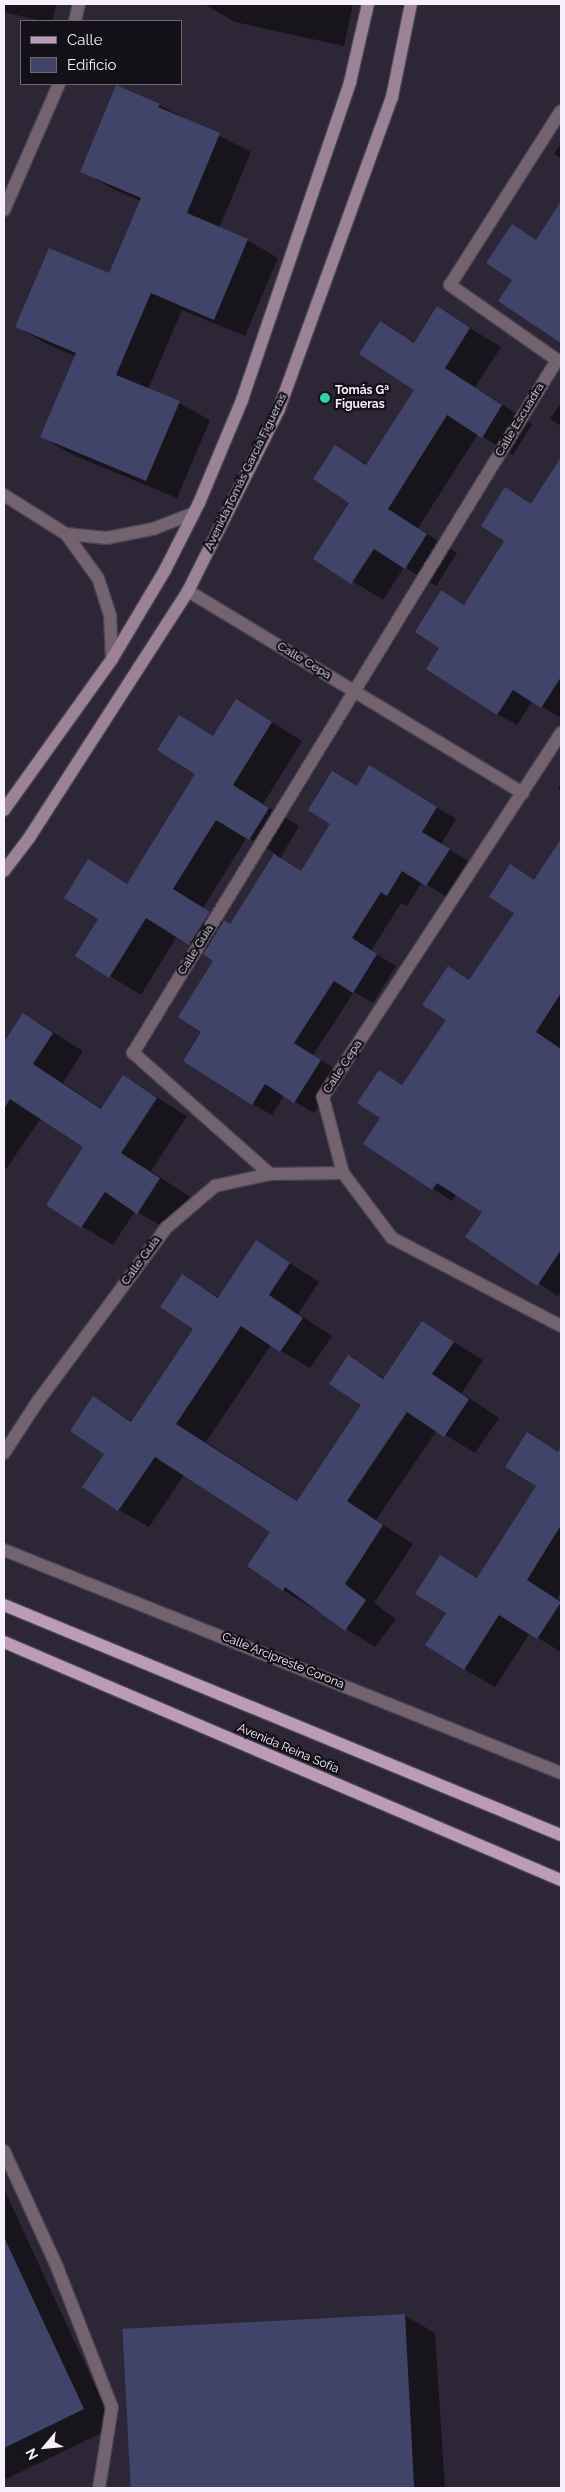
<!DOCTYPE html>
<html>
<head>
<meta charset="utf-8">
<style>
  body { margin:0 }
  #map { position:relative; width:565px; height:2492px; overflow:hidden; background:#2d2636; font-family:Raleway,sans-serif }
  div>[style] { position:absolute }
  .shadow>* { inset:0; background:#0007 }
  .building>* { inset:0; background:#404469; transform-origin:0 0 }
  .roads { filter:drop-shadow(1px 0 #494252) drop-shadow(-1px 0 #494252) drop-shadow(0 1px #494252) drop-shadow(0 -1px #494252) }
  .service>* { height:12px; margin:-6px; padding:0 6px; transform-origin:6px; border-radius:6px; background:#72636f }
  .pedestrian>* { height:12px; margin:-6px; padding:0 6px; transform-origin:6px; border-radius:6px; background:#72636f }
  .minor>* { height:12px; margin:-6px; padding:0 6px; transform-origin:6px; border-radius:6px; background:#72636f }
  .secondary>* { height:12px; margin:-6px; padding:0 6px; transform-origin:6px; border-radius:6px; background:#9b8297 }
  .primary>* { height:12px; margin:-6px; padding:0 6px; transform-origin:6px; border-radius:6px; background:#bb9bb6 }
  .dots>* { width:14px; height:14px; translate:-50% -50%; box-sizing:border-box; border:2px solid #141018; border-radius:50% }
  span { translate:-50% -50%; white-space:nowrap; text-align:center; line-height:1.15; -webkit-text-stroke:4.5px #141018; paint-order:stroke }
  .poi-label { font-size:12px; color:#f5f0fb; font-weight:700 }
  .left { translate:0 -50%; text-align:left }
  .street-label { font-size:12px; color:#f5f0fb }
  .frame { position:absolute; inset:0; border:5px solid #f5f0fb; pointer-events:none }
  .legend { position:absolute; left:20px; top:20px; width:162px; height:65px; box-sizing:border-box; background:#141018; border:1px solid #6e6a73; margin:0; padding:6px 9px; list-style:none; font-size:15px; color:#f5f0fb }
  .legend li { display:flex; align-items:center; gap:10px; height:25px }
  .legend b { width:25px; border:1px solid #6e6a73 }
  .north { position:absolute; left:20px; top:2422px; width:50px; height:50px; -webkit-text-stroke:4px #141018; paint-order:stroke; rotate:242deg; font-size:14px; font-weight:700; line-height:20px; text-align:center; color:#f5f0fb }
  .north::after { content:''; display:block; margin:auto; width:18px; height:22px; background:#f5f0fb; clip-path:polygon(50% 0,100% 100%,50% 72%,0 100%) }
</style>
</head>
<body>
<div id="map">
  <div class="shadow">
    <div style="clip-path:polygon(4px 4px,56px 4px,52px 21px,41px 21px,4px 12px)"></div>
    <div style="clip-path:polygon(204px 4px,353px 4px,344px 46px,235px 22px)"></div>
    <div style="clip-path:polygon(159px 105px,251px 152px,219px 228px,247px 240px,278px 258px,245px 336px,182px 310px,148px 389px,179px 403px,210px 420px,177px 498px,73px 455px,42px 437px,76px 357px,47px 344px,17px 327px,110px 275px,141px 201px,113px 189px,82px 171px)"></div>
    <div style="clip-path:polygon(561px 143px,561px 158px,554px 154px)"></div>
    <div style="clip-path:polygon(561px 204px,561px 341px,500px 301px,514px 279px,512px 226px,537px 240px)"></div>
    <div style="clip-path:polygon(437px 308px,501px 347px,475px 387px,532px 424px,513px 455px,478px 434px,418px 528px,457px 553px,436px 586px,404px 567px,383px 600px,315px 558px,351px 502px,335px 446px,368px 465px,416px 390px,380px 323px,415px 343px)"></div>
    <div style="clip-path:polygon(561px 403px,561px 426px,550px 419px)"></div>
    <div style="clip-path:polygon(561px 459px,561px 657px,559px 661px,561px 663px,561px 718px,532px 701px,517px 725px,497px 714px,441px 647px,442px 592px,465px 605px)"></div>
    <div style="clip-path:polygon(evenodd,180px 716px,214px 737px,267px 719px,302px 741px,263px 804px,299px 826px,280px 859px,302px 872px,358px 787px,389px 778px,456px 819px,441px 844px,468px 861px,446px 896px,422px 882px,407px 906px,401px 903px,371px 951px,396px 966px,373px 1003px,354px 992px,313px 1055px,340px 1072px,314px 1113px,284px 1095px,272px 1115px,252px 1104px,215px 960px,205px 953px,177px 936px,141px 995px,77px 956px,100px 918px,88px 861px,128px 885px,196px 773px,180px 716px,247px 837px,276px 854px,231px 925px,203px 908px,247px 837px)"></div>
    <div style="clip-path:polygon(561px 783px,561px 791px,558px 789px)"></div>
    <div style="clip-path:polygon(561px 841px,561px 1290px,558px 1296px,467px 1237px,483px 1212px,457px 1194px,452px 1201px,365px 1144px,382px 1118px,380px 1072px,403px 1085px,447px 1020px,448px 968px,471px 981px,515px 912px,510px 866px,535px 881px)"></div>
    <div style="clip-path:polygon(24px 1014px,83px 1051px,63px 1083px,102px 1109px,124px 1077px,187px 1116px,151px 1171px,190px 1197px,169px 1230px,135px 1211px,113px 1245px,47px 1205px,85px 1147px,41px 1118px,4px 1172px,4px 1044px)"></div>
    <div style="clip-path:polygon(257px 1242px,319px 1282px,298px 1314px,332px 1336px,310px 1368px,271px 1345px,206px 1442px,298px 1501px,363px 1405px,348px 1357px,385px 1379px,423px 1323px,483px 1360px,462px 1393px,499px 1418px,475px 1453px,437px 1430px,376px 1520px,413px 1544px,374px 1603px,396px 1619px,375px 1647px,283px 1590px,271px 1532px,184px 1475px,149px 1527px,119px 1510px,94px 1398px,133px 1422px,194px 1329px,183px 1276px,220px 1298px)"></div>
    <div style="clip-path:polygon(527px 1434px,561px 1454px,561px 1591px,557px 1598px,561px 1601px,561px 1652px,530px 1633px,495px 1687px,464px 1669px,447px 1613px,440px 1556px,478px 1578px,537px 1486px)"></div>
    <div style="clip-path:polygon(4px 2189px,114px 2427px,4px 2480px)"></div>
    <div style="clip-path:polygon(404px 2315px,435px 2333px,445px 2488px,133px 2488px,124px 2332px)"></div>
  </div>
  <div class="building">
    <div style="clip-path:polygon(116px 85px,160px 104px,158px 107px,220px 133px,187px 213px,248px 239px,214px 320px,151px 293px,116px 375px,180px 401px,146px 481px,40px 437px,76px 353px,15px 327px,49px 248px,109px 273px,141px 198px,80px 172px)"></div>
    <div style="clip-path:polygon(561px 201px,561px 343px,498px 301px,512px 280px,486px 263px,512px 224px,536px 240px)"></div>
    <div style="clip-path:polygon(437px 306px,470px 328px,445px 368px,502px 405px,482px 438px,447px 415px,388px 509px,427px 534px,405px 569px,374px 549px,351px 584px,313px 559px,349px 503px,313px 479px,335px 445px,366px 465px,414px 390px,359px 354px,380px 321px,414px 343px)"></div>
    <div style="clip-path:polygon(561px 457px,561px 677px,541px 708px,513px 690px,497px 715px,426px 669px,439px 648px,415px 632px,441px 590px,464px 605px,504px 541px,481px 526px,505px 487px,531px 504px)"></div>
    <div style="clip-path:polygon(236px 699px,272px 722px,233px 785px,269px 808px,249px 840px,216px 820px,173px 889px,210px 912px,189px 945px,146px 918px,109px 978px,75px 956px,98px 919px,64px 898px,88px 859px,127px 884px,195px 774px,157px 750px,179px 715px,213px 736px)"></div>
    <div style="clip-path:polygon(369px 765px,437px 807px,422px 832px,450px 849px,426px 886px,402px 871px,387px 896px,381px 892px,352px 938px,377px 954px,353px 993px,334px 981px,294px 1043px,321px 1060px,294px 1103px,265px 1084px,252px 1105px,183px 1061px,201px 1032px,178px 1017px,213px 961px,203px 954px,224px 920px,230px 924px,274px 854px,301px 871px,330px 824px,308px 810px,332px 771px,357px 786px)"></div>
    <div style="clip-path:polygon(561px 839px,561px 993px,536px 1032px,561px 1049px,561px 1250px,537px 1286px,465px 1237px,482px 1212px,437px 1183px,432px 1190px,363px 1144px,380px 1118px,357px 1103px,379px 1070px,402px 1085px,446px 1020px,422px 1005px,448px 966px,469px 980px,514px 913px,489px 897px,510px 864px,534px 880px)"></div>
    <div style="clip-path:polygon(23px 1013px,53px 1033px,33px 1064px,101px 1109px,123px 1075px,157px 1098px,121px 1153px,160px 1178px,137px 1214px,105px 1192px,81px 1228px,46px 1205px,83px 1147px,10px 1099px,4px 1109px,4px 1042px)"></div>
    <div style="clip-path:polygon(256px 1240px,290px 1263px,269px 1295px,303px 1318px,280px 1352px,241px 1326px,176px 1424px,297px 1501px,361px 1405px,329px 1384px,348px 1355px,383px 1379px,422px 1321px,454px 1342px,432px 1374px,469px 1399px,444px 1437px,407px 1412px,347px 1501px,383px 1525px,345px 1584px,366px 1600px,345px 1631px,285px 1587px,283px 1591px,247px 1566px,270px 1532px,155px 1457px,118px 1511px,82px 1487px,104px 1454px,70px 1431px,93px 1396px,131px 1422px,193px 1329px,160px 1307px,182px 1274px,218px 1298px)"></div>
    <div style="clip-path:polygon(527px 1432px,558px 1452px,561px 1446px,561px 1525px,527px 1580px,561px 1602px,537px 1639px,499px 1615px,464px 1670px,425px 1645px,446px 1613px,415px 1594px,440px 1555px,477px 1578px,536px 1486px,505px 1467px)"></div>
    <div style="clip-path:polygon(4px 2237px,84px 2409px,4px 2448px)"></div>
    <div style="left:405px;top:2314px;width:174px;height:283px;rotate:87deg"></div>
  </div>
  <div class="roads">
    <div class="service">
      <div style="left:4px;top:2151px;width:128px;rotate:65.4deg"></div>
      <div style="left:57px;top:2267px;width:150px;rotate:68.6deg"></div>
      <div style="left:112px;top:2407px;width:82px;rotate:99.1deg"></div>
    </div>
    <div class="pedestrian">
      <div style="left:270px;top:1174px;width:183px;rotate:-138.5deg"></div>
      <div style="left:133px;top:1053px;width:812px;rotate:-58.54deg"></div>
      <div style="left:557px;top:360px;width:131px;rotate:-145deg"></div>
      <div style="left:450px;top:285px;width:206px;rotate:-57.5deg"></div>
    </div>
    <div class="minor">
      <div style="left:75px;top:21px;width:17px;rotate:-77deg"></div>
      <div style="left:4px;top:210px;width:137px;rotate:-66.4deg"></div>
      <div style="left:4px;top:495px;width:73px;rotate:32.2deg"></div>
      <div style="left:66px;top:534px;width:54px;rotate:54deg"></div>
      <div style="left:98px;top:578px;width:40px;rotate:72deg"></div>
      <div style="left:110px;top:616px;width:43px;rotate:87.3deg"></div>
      <div style="left:66px;top:534px;width:41px;rotate:5.6deg"></div>
      <div style="left:107px;top:538px;width:47px;rotate:-11.1deg"></div>
      <div style="left:153px;top:529px;width:44px;rotate:-21.3deg"></div>
      <div style="left:188px;top:591px;width:391px;rotate:31.1deg"></div>
      <div style="left:561px;top:733px;width:435px;rotate:123.2deg"></div>
      <div style="left:323px;top:1097px;width:79px;rotate:75.3deg"></div>
      <div style="left:343px;top:1173px;width:81px;rotate:53deg"></div>
      <div style="left:392px;top:1238px;width:191px;rotate:27.5deg"></div>
      <div style="left:4px;top:1453px;width:62px;rotate:-56.8deg"></div>
      <div style="left:38px;top:1401px;width:215px;rotate:-53.5deg"></div>
      <div style="left:166px;top:1228px;width:65px;rotate:-40.6deg"></div>
      <div style="left:215px;top:1186px;width:56px;rotate:-12.3deg"></div>
      <div style="left:270px;top:1174px;width:73px;rotate:-0.8deg"></div>
      <div style="left:4px;top:1550px;width:600px;rotate:21.82deg"></div>
    </div>
    <div class="secondary">
      <div style="left:4px;top:810px;width:186px;rotate:-54.4deg"></div>
      <div style="left:112px;top:659px;width:104px;rotate:-59.2deg"></div>
      <div style="left:165px;top:570px;width:75px;rotate:-63.1deg"></div>
      <div style="left:199px;top:503px;width:112px;rotate:-67.3deg"></div>
      <div style="left:242px;top:400px;width:336px;rotate:-71.2deg"></div>
      <div style="left:350px;top:82px;width:80px;rotate:-77deg"></div>
      <div style="left:4px;top:871px;width:41px;rotate:-52.9deg"></div>
      <div style="left:29px;top:838px;width:294px;rotate:-57.2deg"></div>
      <div style="left:188px;top:591px;width:203px;rotate:-63.4deg"></div>
      <div style="left:279px;top:409px;width:332px;rotate:-70.1deg"></div>
      <div style="left:392px;top:97px;width:95px;rotate:-78.5deg"></div>
    </div>
    <div class="primary">
      <div style="left:4px;top:1605px;width:603px;rotate:22.44deg"></div>
      <div style="left:4px;top:1642px;width:606px;rotate:23.14deg"></div>
    </div>
  </div>
  <div class="dots">
    <div style="left:325px;top:398px;background:#2cd5ab"></div>
  </div>
  <div class="poi-label">
    <span class="left" style="left:335px;top:398px">Tomás Gª<br>Figueras</span>
  </div>
  <div class="street-label">
    <span style="left:520px;top:420px;rotate:-59deg">Calle Escuadra</span>
    <span style="left:246px;top:472px;rotate:-64deg">Avenida Tomás García Figueras</span>
    <span style="left:304px;top:661px;rotate:31deg">Calle Cepa</span>
    <span style="left:196px;top:950px;rotate:-58deg">Calle Guía</span>
    <span style="left:343px;top:1067px;rotate:-57deg">Calle Cepa</span>
    <span style="left:141px;top:1261px;rotate:-54deg">Calle Guia</span>
    <span style="left:283px;top:1661px;rotate:22deg">Calle Arcipreste Corona</span>
    <span style="left:288px;top:1749px;rotate:23deg">Avenida Reina Sofía</span>
  </div>
  <div class="frame"></div>
  <ul class="legend">
  <li><b style="height:6px;background:#bb9bb6"></b>Calle</li>
  <li><b style="height:14px;background:#404469"></b>Edificio</li>
  </ul>
  <div class="north">N</div>
</div>
</body>
</html>
